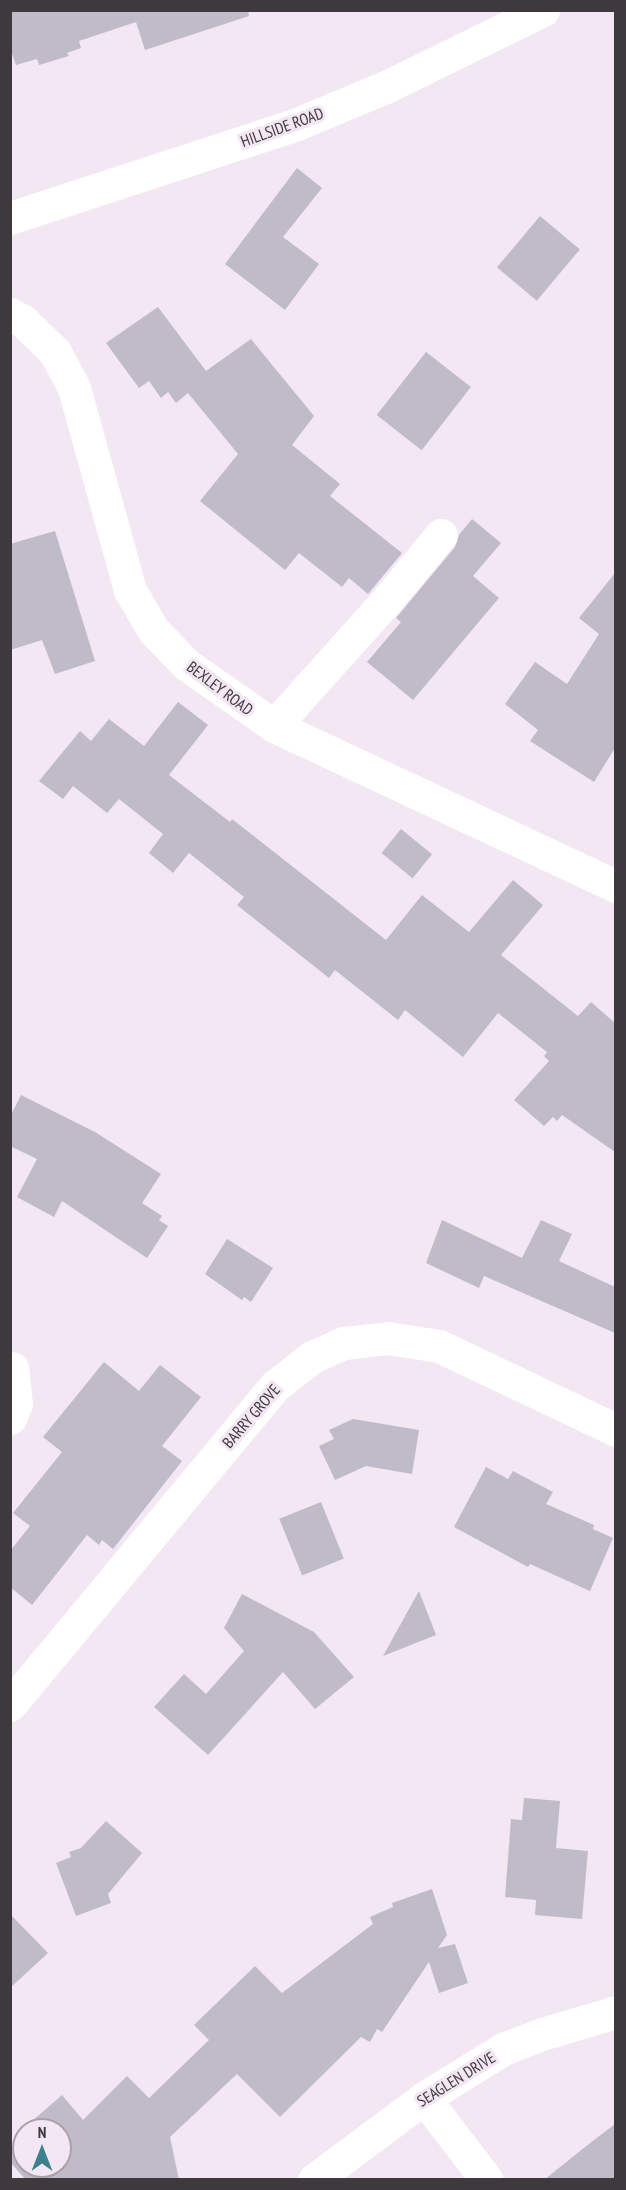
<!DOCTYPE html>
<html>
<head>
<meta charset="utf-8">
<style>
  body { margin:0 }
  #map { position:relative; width:626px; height:2190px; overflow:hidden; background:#f2e7f3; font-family:"PT Sans Narrow",sans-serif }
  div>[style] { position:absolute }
  .building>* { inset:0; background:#c0bbc8; transform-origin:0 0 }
  .minor>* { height:33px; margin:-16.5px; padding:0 16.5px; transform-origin:16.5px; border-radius:16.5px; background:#fff }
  span { translate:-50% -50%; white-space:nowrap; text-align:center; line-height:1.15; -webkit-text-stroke:6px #f2e7f3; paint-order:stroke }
  .street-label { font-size:16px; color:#3d393d }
  .frame { position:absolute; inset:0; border:12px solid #3d393d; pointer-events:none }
  .north { position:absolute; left:12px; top:2118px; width:60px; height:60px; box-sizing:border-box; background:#f2e7f3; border:2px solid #aaa1aa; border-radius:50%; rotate:0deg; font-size:16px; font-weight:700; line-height:24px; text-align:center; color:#3d393d }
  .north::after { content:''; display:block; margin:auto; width:21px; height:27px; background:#3c7f8f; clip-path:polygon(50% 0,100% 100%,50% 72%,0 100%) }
</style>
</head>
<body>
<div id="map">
  <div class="building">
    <div style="clip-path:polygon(10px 10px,248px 10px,249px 16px,145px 50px,136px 22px,79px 41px,81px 48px,67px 53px,69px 56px,39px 65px,37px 59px,16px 65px,10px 48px)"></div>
    <div style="clip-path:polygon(297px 168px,322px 188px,283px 237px,319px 264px,285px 310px,225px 264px)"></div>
    <div style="left:540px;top:216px;width:52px;height:67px;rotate:40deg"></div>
    <div style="clip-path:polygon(158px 307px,206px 371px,251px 339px,314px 416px,292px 445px,340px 484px,330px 496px,402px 553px,368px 594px,349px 578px,342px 587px,299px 553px,285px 570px,200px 501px,238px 454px,188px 393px,176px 403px,168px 392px,161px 398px,149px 381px,139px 388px,106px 343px)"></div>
    <div style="left:426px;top:352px;width:57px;height:80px;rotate:38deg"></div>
    <div style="clip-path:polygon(472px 519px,501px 543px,473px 576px,499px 598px,413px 700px,367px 662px,401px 622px,396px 618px,455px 547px,459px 535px)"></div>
    <div style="clip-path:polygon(55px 531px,95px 661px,55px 674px,42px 640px,10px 650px,10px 544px)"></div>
    <div style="clip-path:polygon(615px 573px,615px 748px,594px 782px,530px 741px,538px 730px,505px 704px,535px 662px,567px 684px,599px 634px,579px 618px)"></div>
    <div style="clip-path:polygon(178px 702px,208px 725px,169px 775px,230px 822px,232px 819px,386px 940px,422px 895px,469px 932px,513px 880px,543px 905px,501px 955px,578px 1016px,591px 1002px,615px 1023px,615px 1152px,562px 1115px,557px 1121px,553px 1117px,544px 1126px,514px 1100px,549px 1061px,544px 1056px,547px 1052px,498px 1013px,463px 1057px,405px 1010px,398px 1020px,335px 970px,329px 978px,237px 905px,244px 897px,189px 853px,173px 873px,149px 853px,163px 834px,119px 799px,107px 813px,73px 786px,63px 799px,39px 781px,80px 731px,91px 741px,109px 719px,144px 746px)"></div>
    <div style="left:401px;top:829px;width:40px;height:31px;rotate:39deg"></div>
    <div style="clip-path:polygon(21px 1095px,95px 1132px,161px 1174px,142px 1203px,162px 1216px,159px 1220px,168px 1226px,147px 1258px,62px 1201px,54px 1217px,17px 1197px,37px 1159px,10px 1146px,10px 1117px)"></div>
    <div style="clip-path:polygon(442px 1220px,522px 1258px,541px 1220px,572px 1234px,559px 1261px,615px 1287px,615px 1333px,484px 1276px,479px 1288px,426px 1263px)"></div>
    <div style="clip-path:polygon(227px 1239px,273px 1268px,251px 1302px,244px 1297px,242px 1300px,205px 1274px)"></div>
    <div style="clip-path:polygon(104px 1362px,139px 1391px,160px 1365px,201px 1397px,162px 1446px,182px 1461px,113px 1549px,102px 1540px,99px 1545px,87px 1535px,32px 1605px,10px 1587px,10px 1551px,30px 1526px,13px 1513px,62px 1452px,43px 1437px)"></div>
    <div style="clip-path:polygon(353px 1419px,419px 1430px,412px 1474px,366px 1466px,335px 1480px,319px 1446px,334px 1439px,329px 1430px)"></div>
    <div style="clip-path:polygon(486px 1467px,508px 1479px,513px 1471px,553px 1492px,546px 1504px,594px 1525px,593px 1529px,613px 1538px,590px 1591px,530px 1564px,528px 1567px,454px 1527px)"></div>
    <div style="left:321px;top:1502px;width:61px;height:45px;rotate:68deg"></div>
    <div style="clip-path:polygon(419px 1591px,436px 1635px,383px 1656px)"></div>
    <div style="clip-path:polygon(242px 1594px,314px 1632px,354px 1677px,315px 1709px,283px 1672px,208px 1755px,154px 1707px,184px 1674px,206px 1694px,244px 1651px,224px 1628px)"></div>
    <div style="clip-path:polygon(524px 1798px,560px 1801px,556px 1848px,588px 1851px,582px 1919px,535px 1915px,536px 1900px,505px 1897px,511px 1819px,522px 1820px)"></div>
    <div style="clip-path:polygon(106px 1821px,142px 1853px,108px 1894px,111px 1903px,76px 1916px,56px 1863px,71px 1857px,69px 1852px,81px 1848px)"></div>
    <div style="clip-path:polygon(432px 1889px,447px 1935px,438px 1948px,455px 1944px,468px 1983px,439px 1993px,429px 1962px,382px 2032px,377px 2029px,370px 2042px,361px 2037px,280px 2117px,237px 2074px,170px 2137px,179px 2180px,26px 2180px,10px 2162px,11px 2149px,24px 2137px,24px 2166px,60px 2166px,60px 2130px,32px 2130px,35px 2127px,31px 2122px,62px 2095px,83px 2120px,127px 2076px,149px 2098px,209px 2040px,194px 2025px,255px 1966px,282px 1993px,373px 1924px,370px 1917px,393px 1907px,392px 1903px)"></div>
    <div style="clip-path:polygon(10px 1914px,48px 1953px,10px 1988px)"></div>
    <div style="clip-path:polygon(615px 2124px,615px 2180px,544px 2180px,585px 2147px)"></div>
  </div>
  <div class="minor">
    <div style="left:10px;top:218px;width:302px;rotate:-18.1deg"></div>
    <div style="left:297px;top:124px;width:96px;rotate:-22.6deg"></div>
    <div style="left:386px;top:87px;width:175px;rotate:-26.1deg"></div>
    <div style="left:10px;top:314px;width:15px;rotate:28deg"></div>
    <div style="left:23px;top:321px;width:45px;rotate:44.1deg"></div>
    <div style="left:55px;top:352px;width:41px;rotate:62.2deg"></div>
    <div style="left:74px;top:388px;width:210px;rotate:74.5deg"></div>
    <div style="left:130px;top:590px;width:46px;rotate:60.1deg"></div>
    <div style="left:153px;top:630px;width:49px;rotate:45.8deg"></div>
    <div style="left:187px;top:665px;width:106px;rotate:35deg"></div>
    <div style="left:274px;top:726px;width:378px;rotate:25.1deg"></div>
    <div style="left:274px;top:726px;width:171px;rotate:-48.1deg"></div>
    <div style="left:388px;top:599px;width:83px;rotate:-50.4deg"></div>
    <div style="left:10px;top:1418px;width:15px;rotate:-67deg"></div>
    <div style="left:16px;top:1404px;width:36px;rotate:-96deg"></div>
    <div style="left:10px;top:1705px;width:415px;rotate:-50.3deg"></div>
    <div style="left:275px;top:1386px;width:47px;rotate:-38.1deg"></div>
    <div style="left:312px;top:1357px;width:35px;rotate:-24deg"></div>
    <div style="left:344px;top:1343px;width:44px;rotate:-6.5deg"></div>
    <div style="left:388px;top:1338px;width:52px;rotate:8.9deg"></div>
    <div style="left:439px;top:1346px;width:196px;rotate:25.4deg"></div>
    <div style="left:424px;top:2098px;width:103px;rotate:52.5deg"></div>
    <div style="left:314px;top:2180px;width:137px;rotate:-36.7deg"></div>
    <div style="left:424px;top:2098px;width:93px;rotate:-31.8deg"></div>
    <div style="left:503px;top:2049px;width:42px;rotate:-21deg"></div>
    <div style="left:542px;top:2034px;width:77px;rotate:-16.6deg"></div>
  </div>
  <div class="street-label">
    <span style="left:282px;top:127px;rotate:-20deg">HILLSIDE ROAD</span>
    <span style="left:220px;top:688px;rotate:37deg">BEXLEY ROAD</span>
    <span style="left:251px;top:1416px;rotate:-49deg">BARRY GROVE</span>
    <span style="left:456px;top:2079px;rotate:-32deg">SEAGLEN DRIVE</span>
  </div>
  <div class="frame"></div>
  <div class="north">N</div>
</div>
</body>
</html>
